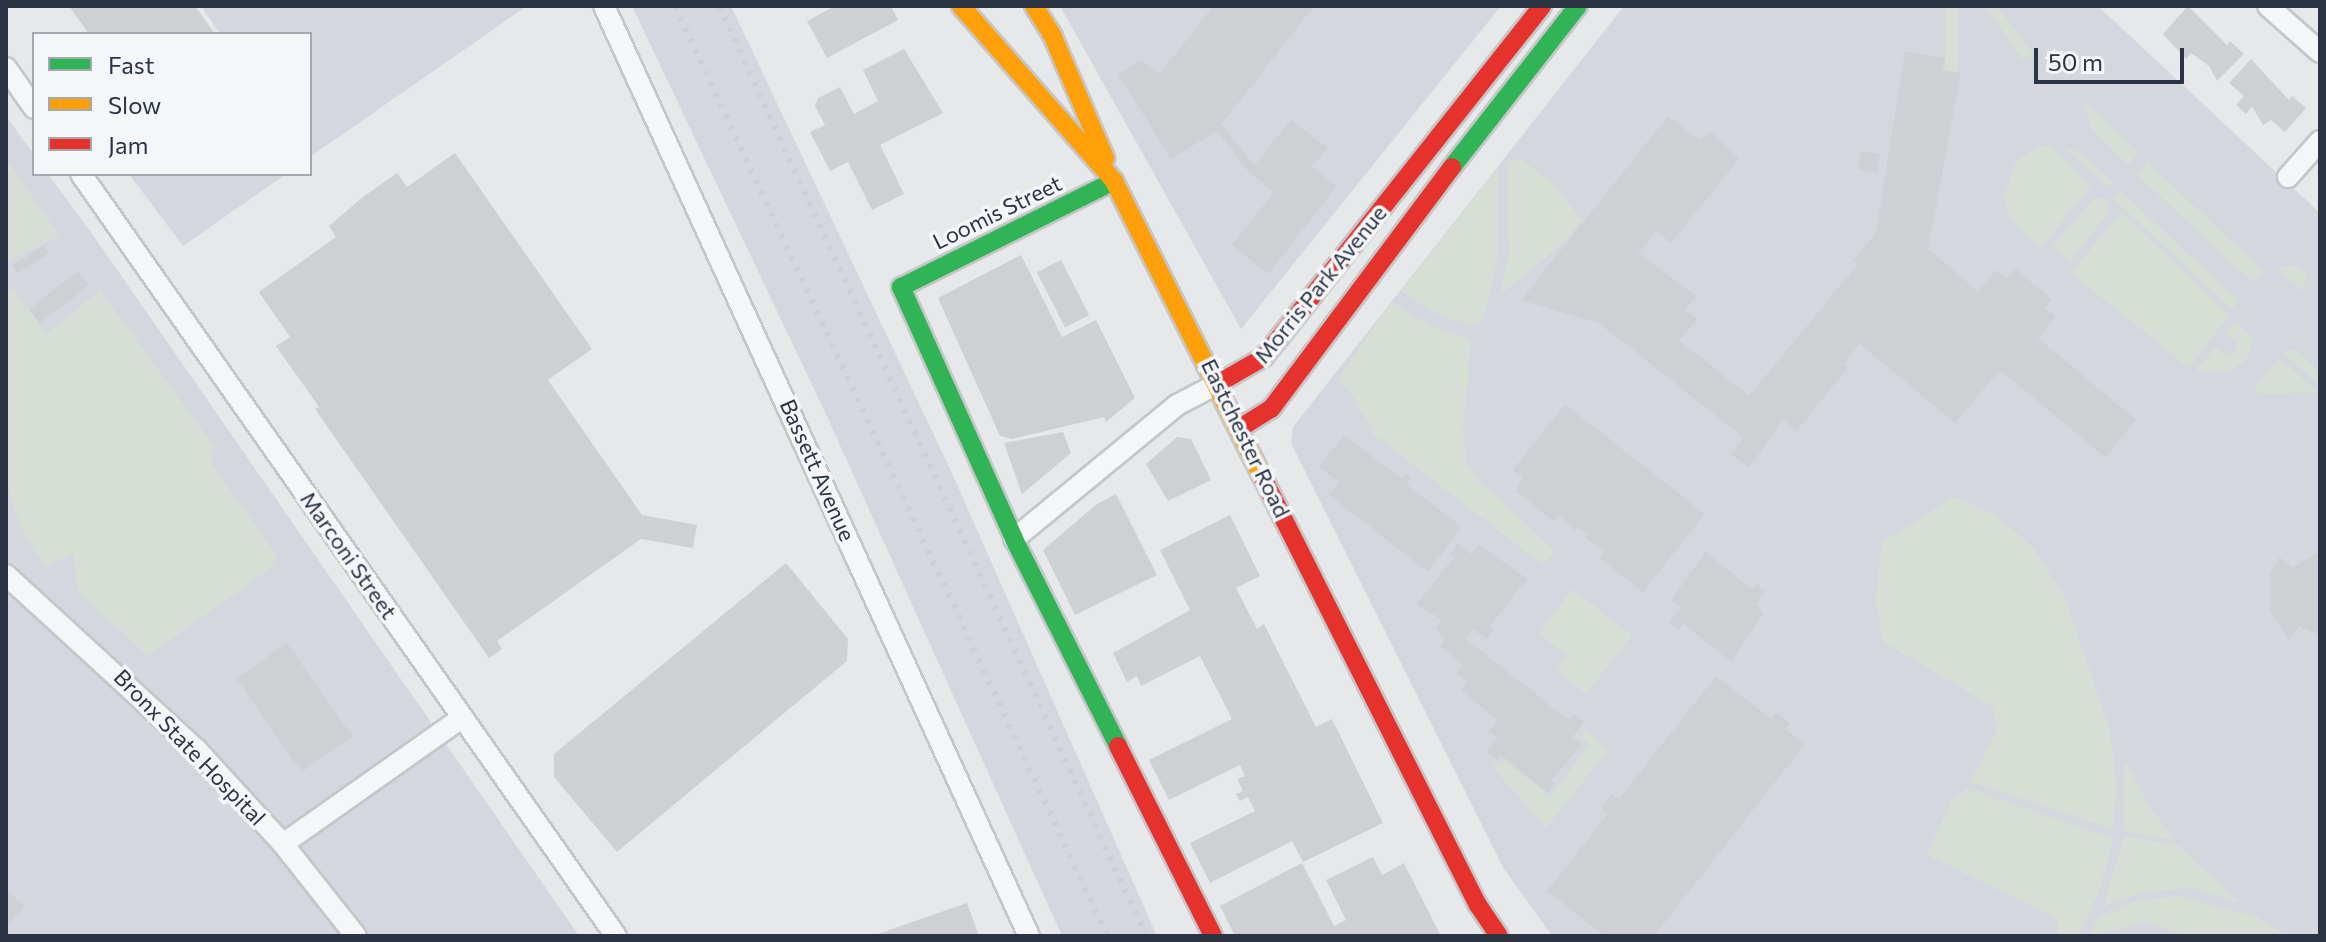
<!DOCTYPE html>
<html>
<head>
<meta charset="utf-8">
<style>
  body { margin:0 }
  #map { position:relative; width:2326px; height:942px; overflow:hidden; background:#e6e8ea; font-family:Commissioner,sans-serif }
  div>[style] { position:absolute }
  .built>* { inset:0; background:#d4d7dd }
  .green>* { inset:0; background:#d6ded6; transform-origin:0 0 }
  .building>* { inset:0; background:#ced0d3; transform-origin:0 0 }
  .roads { filter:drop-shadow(2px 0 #c4c6c8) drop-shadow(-2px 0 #c4c6c8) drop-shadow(0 2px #c4c6c8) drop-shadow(0 -2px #c4c6c8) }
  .street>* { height:20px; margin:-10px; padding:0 10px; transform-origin:10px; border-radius:10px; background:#f5f6f7 }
  .fast>* { height:18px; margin:-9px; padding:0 9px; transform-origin:9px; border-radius:9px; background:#30b455 }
  .slow>* { height:18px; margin:-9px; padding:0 9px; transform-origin:9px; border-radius:9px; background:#ff9f0a }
  .jam>* { height:18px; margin:-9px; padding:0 9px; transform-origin:9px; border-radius:9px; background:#e5322d }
  .rail>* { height:6px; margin-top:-3px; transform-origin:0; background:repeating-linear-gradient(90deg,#cecfd2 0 4px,transparent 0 12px) }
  span { translate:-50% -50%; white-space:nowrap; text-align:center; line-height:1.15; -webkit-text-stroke:7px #f4f6f9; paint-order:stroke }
  .street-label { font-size:22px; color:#2b3445 }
  .frame { position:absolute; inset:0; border:8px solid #2b3445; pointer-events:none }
  .legend { position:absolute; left:32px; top:32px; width:280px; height:144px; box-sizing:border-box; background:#f4f6f9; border:2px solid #a4a8b1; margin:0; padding:10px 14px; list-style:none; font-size:24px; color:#2b3445 }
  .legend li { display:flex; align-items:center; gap:16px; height:40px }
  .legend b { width:40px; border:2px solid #a4a8b1 }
  .scale { position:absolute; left:2034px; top:48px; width:150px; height:36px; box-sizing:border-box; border:4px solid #2b3445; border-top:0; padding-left:10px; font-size:24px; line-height:28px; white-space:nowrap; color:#2b3445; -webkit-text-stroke:6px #f4f6f9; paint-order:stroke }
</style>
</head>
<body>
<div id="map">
  <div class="built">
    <div style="clip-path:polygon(201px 6px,527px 6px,310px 157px,310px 34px,220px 34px)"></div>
    <div style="clip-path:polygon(632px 6px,731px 6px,950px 469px,1157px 936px,1062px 936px,824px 410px)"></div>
    <div style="clip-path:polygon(1060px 6px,1501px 6px,1241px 329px)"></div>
    <div style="clip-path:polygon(1624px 6px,2098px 6px,2320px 213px,2320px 936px,1552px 936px,1503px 867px,1291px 443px,1293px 427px)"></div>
    <div style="clip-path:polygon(6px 116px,34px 155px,34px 174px,48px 174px,93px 235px,579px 936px,6px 936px)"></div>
    <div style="clip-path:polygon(129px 174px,286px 174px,183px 246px)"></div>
  </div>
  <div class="green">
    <div style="left:1945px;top:6px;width:13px;height:77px"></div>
    <div style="clip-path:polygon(1985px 6px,1997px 6px,2035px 56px,2023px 60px)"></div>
    <div style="clip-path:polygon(2083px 101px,2138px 151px,2129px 166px,2091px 128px)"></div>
    <div style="clip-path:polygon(2040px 146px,2051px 147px,2091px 186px,2041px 248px,2009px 219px,2004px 197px,2016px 161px)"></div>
    <div style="clip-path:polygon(2063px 146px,2079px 152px,2114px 182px,2109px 188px)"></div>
    <div style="clip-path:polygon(1520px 158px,1556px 187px,1582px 220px,1565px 241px,1500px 295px,1509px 254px,1507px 162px)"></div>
    <div style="clip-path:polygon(6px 159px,60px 236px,6px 262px)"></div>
    <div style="left:2148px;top:163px;width:158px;height:16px;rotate:43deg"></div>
    <div style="clip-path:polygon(1498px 168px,1498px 255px,1487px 307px,1481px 321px,1470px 326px,1434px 313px,1401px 291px)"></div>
    <div style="left:2120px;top:190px;width:163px;height:11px;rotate:43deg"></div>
    <div style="clip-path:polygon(2094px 198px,2106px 199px,2109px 212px,2070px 261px,2053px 246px)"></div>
    <div style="clip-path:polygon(2121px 212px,2229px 315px,2189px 368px,2071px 273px)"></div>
    <div style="clip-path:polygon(2286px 265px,2298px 266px,2306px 275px,2302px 292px,2278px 269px)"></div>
    <div style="clip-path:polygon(6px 289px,14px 290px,47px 334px,100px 290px,214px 446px,211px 463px,276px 554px,275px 565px,148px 656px,78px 592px,73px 553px,46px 567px,26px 538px,13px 506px,6px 481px)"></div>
    <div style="clip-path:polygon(1392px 302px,1431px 326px,1471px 340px,1463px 432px,1466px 461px,1477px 479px,1555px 551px,1543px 565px,1374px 435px,1352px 394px,1337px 380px)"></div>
    <div style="clip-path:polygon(2235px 322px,2254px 338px,2248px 358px,2228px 373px,2195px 372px,2215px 348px,2230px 356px,2236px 351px,2236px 341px,2226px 333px)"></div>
    <div style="clip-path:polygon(2294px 349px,2320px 372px,2320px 386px,2283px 353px)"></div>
    <div style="clip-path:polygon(2279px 358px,2318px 392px,2257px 395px,2256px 386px)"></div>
    <div style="clip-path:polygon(1954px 497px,1992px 513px,2016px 532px,2034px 549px,2065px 597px,2110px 731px,2117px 788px,2112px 829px,1970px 782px,1996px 732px,1993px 707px,1883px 642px,1876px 601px,1882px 542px)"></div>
    <div style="clip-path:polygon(1572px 589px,1632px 635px,1586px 694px,1556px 670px,1567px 656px,1539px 634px)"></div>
    <div style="clip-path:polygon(1586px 730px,1608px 750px,1546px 828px,1496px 771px,1492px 760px,1500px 764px,1504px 760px,1550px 796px,1590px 745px,1581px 738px)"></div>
    <div style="clip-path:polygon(2124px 759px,2150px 807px,2175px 840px,2124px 831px)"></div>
    <div style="clip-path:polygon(1968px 788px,2113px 838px,2100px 889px,2079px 936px,2059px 936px,2056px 918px,1926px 855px,1952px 800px)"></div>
    <div style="clip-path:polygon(2124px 836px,2179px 846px,2241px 904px,2192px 888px,2139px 893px,2103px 907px)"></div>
    <div style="clip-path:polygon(2177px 896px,2256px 916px,2288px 936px,2190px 936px,2145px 922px,2088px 936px,2097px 918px,2137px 900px)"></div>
  </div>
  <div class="building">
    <div style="clip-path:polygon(69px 6px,195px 6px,215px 34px,89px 34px)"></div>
    <div style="clip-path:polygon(835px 6px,891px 6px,898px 20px,827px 58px,807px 21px)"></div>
    <div style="clip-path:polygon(1213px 6px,1314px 6px,1222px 124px,1254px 166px,1291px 120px,1327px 148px,1312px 167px,1337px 186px,1268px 274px,1232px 245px,1274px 192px,1249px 172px,1217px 131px,1171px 159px,1118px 74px,1141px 60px,1160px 74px)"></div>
    <div style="clip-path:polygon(2188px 6px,2227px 45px,2230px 41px,2244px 54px,2217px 81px,2209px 66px,2191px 53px,2186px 59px,2163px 34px)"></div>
    <div style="clip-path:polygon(904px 49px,943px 113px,880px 145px,904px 194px,872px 210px,848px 162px,830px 171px,810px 132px,825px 125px,815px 106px,818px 98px,840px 87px,854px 114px,878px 101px,863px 70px)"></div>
    <div style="clip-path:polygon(1905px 51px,1945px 58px,1942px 70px,1961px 73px,1928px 249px,1978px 291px,1996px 270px,2007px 279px,2016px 269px,2052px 299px,2045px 308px,2056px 317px,2038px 338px,2136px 420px,2105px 457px,2000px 370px,1955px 423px,1860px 344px,1843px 364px,1848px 368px,1796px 431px,1783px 420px,1749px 468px,1731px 454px,1744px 438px,1599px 323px,1521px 300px,1668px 116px,1699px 140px,1711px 131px,1739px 159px,1671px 243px,1656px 231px,1638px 253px,1696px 296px,1685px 310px,1697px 319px,1679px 340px,1749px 396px,1858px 264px,1854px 260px,1876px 233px)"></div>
    <div style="clip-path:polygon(2251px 59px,2289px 100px,2292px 96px,2306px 108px,2285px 132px,2271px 120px,2263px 125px,2252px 107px,2246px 114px,2236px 105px,2244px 96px,2229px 83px)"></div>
    <div style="left:1861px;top:151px;width:19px;height:19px;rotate:9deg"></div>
    <div style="clip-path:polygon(455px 153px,592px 349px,548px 380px,642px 515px,697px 525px,693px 548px,641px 539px,497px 641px,502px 649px,489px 658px,315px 409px,319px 407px,276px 346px,290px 337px,259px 292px,336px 237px,329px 226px,363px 197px,397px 173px,407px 187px)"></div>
    <div style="left:44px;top:246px;width:9px;height:37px;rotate:58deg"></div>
    <div style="clip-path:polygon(1021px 255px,1062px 337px,1096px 320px,1135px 398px,1106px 422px,1104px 417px,1012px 439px,1000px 436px,938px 298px)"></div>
    <div style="left:1061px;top:260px;width:62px;height:27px;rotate:63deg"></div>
    <div style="left:78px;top:271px;width:18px;height:62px;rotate:52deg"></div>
    <div style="clip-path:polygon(1565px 404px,1705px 514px,1643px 592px,1599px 558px,1605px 550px,1585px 538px,1588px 534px,1578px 527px,1575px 531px,1559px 514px,1553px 521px,1516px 492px,1522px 477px,1513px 470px)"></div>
    <div style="clip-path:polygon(1063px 432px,1071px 453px,1022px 494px,1004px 443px)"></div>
    <div style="clip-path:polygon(1344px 435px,1402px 479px,1406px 474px,1411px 477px,1406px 484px,1462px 527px,1428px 572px,1329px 495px,1339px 482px,1319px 467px)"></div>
    <div style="clip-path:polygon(1177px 437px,1191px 439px,1211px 480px,1168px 501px,1146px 464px)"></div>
    <div style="clip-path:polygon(1116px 494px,1157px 575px,1075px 615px,1043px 550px,1097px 504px)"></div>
    <div style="clip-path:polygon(1230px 515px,1260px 576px,1236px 588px,1257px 629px,1264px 624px,1316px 727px,1332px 719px,1383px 823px,1303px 862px,1292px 841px,1210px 883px,1190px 843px,1255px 811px,1248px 797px,1240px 801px,1236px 794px,1243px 791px,1237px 779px,1245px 776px,1240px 765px,1169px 800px,1149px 760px,1232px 719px,1200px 656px,1141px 686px,1137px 676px,1127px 682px,1113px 653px,1190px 610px,1160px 550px)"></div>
    <div style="clip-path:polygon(1458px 543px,1471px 554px,1479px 544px,1527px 579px,1490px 626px,1494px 629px,1486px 639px,1473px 629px,1466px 639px,1569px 720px,1574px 714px,1584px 722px,1573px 737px,1582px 744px,1551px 780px,1555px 783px,1548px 793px,1501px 755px,1497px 760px,1487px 752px,1498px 738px,1489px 731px,1498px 720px,1460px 690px,1467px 682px,1457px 674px,1463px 665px,1440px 646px,1446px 638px,1435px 629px,1442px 620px,1417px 604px,1454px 557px,1450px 554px)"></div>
    <div style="clip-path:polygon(1706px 551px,1752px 590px,1757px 584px,1766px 591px,1755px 605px,1764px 613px,1731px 662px,1684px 624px,1679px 630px,1669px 622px,1681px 608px,1671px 600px)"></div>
    <div style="clip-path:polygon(2320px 551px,2320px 635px,2299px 626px,2289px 640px,2270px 612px,2270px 575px,2279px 557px,2293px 567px)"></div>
    <div style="clip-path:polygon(786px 563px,848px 639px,847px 661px,617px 852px,554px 777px,554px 754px)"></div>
    <div style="left:287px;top:643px;width:114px;height:62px;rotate:55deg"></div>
    <div style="clip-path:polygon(1716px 676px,1771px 719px,1777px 713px,1790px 723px,1785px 729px,1805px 744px,1654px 936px,1605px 936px,1547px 891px,1608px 814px,1601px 808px,1612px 794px,1619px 799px)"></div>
    <div style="clip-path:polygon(1373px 857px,1382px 875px,1404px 863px,1441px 936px,1235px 936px,1220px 906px,1302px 863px,1334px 926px,1346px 920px,1326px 880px)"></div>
    <div style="clip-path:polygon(6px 889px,25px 906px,6px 927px)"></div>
    <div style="clip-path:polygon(967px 903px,979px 936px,872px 936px)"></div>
  </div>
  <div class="roads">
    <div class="street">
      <div style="left:604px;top:6px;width:1023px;rotate:65.44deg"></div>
      <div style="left:2268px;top:6px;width:69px;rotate:41.5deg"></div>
      <div style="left:6px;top:68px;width:49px;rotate:55deg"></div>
      <div style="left:81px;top:174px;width:931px;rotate:54.93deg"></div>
      <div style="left:2288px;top:177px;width:48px;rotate:-48.4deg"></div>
      <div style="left:1014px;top:539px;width:211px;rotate:-39.4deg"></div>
      <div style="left:1177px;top:405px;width:47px;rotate:-27.6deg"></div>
      <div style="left:6px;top:575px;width:258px;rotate:42.5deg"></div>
      <div style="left:196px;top:749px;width:129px;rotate:47.5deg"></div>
      <div style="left:283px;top:844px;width:117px;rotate:51.6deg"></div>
      <div style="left:283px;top:844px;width:220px;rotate:-35.2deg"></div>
    </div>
    <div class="fast">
      <div style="left:1452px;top:167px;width:204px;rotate:-52deg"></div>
      <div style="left:1114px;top:181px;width:238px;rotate:153.5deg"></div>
      <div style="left:901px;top:287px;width:276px;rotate:65.8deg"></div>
      <div style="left:1014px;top:539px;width:232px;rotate:63.3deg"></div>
    </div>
    <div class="slow">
      <div style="left:961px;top:6px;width:232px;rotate:48.8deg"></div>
      <div style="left:1114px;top:181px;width:332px;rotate:63.4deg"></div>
      <div style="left:1034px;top:6px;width:36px;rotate:58deg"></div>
      <div style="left:1053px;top:37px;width:132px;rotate:66.7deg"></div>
    </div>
    <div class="jam">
      <div style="left:1219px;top:383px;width:52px;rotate:-30deg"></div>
      <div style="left:1264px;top:357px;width:448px;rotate:-51.6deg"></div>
      <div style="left:1240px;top:428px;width:36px;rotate:-32deg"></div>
      <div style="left:1271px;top:409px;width:302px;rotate:-53.2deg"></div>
      <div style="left:1263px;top:478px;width:478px;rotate:63.3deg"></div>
      <div style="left:1478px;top:905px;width:37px;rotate:56deg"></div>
      <div style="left:1118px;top:746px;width:212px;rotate:63.4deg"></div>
    </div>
  </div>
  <div class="rail">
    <div style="left:675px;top:6px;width:1025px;rotate:65.08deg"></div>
    <div style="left:719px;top:6px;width:1023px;rotate:65.34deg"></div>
  </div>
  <div class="street-label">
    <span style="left:997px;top:212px;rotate:-26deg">Loomis Street</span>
    <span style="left:1320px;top:284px;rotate:-51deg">Morris Park Avenue</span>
    <span style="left:1246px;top:438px;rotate:64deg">Eastchester Road</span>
    <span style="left:818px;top:470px;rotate:66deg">Bassett Avenue</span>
    <span style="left:349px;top:555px;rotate:55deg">Marconi Street</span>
    <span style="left:190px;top:747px;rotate:46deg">Bronx State Hospital</span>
  </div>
  <div class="frame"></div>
  <ul class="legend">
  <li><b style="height:10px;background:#30b455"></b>Fast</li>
  <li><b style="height:10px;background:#ff9f0a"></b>Slow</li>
  <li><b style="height:10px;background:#e5322d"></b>Jam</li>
  </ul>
  <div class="scale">50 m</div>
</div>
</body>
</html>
